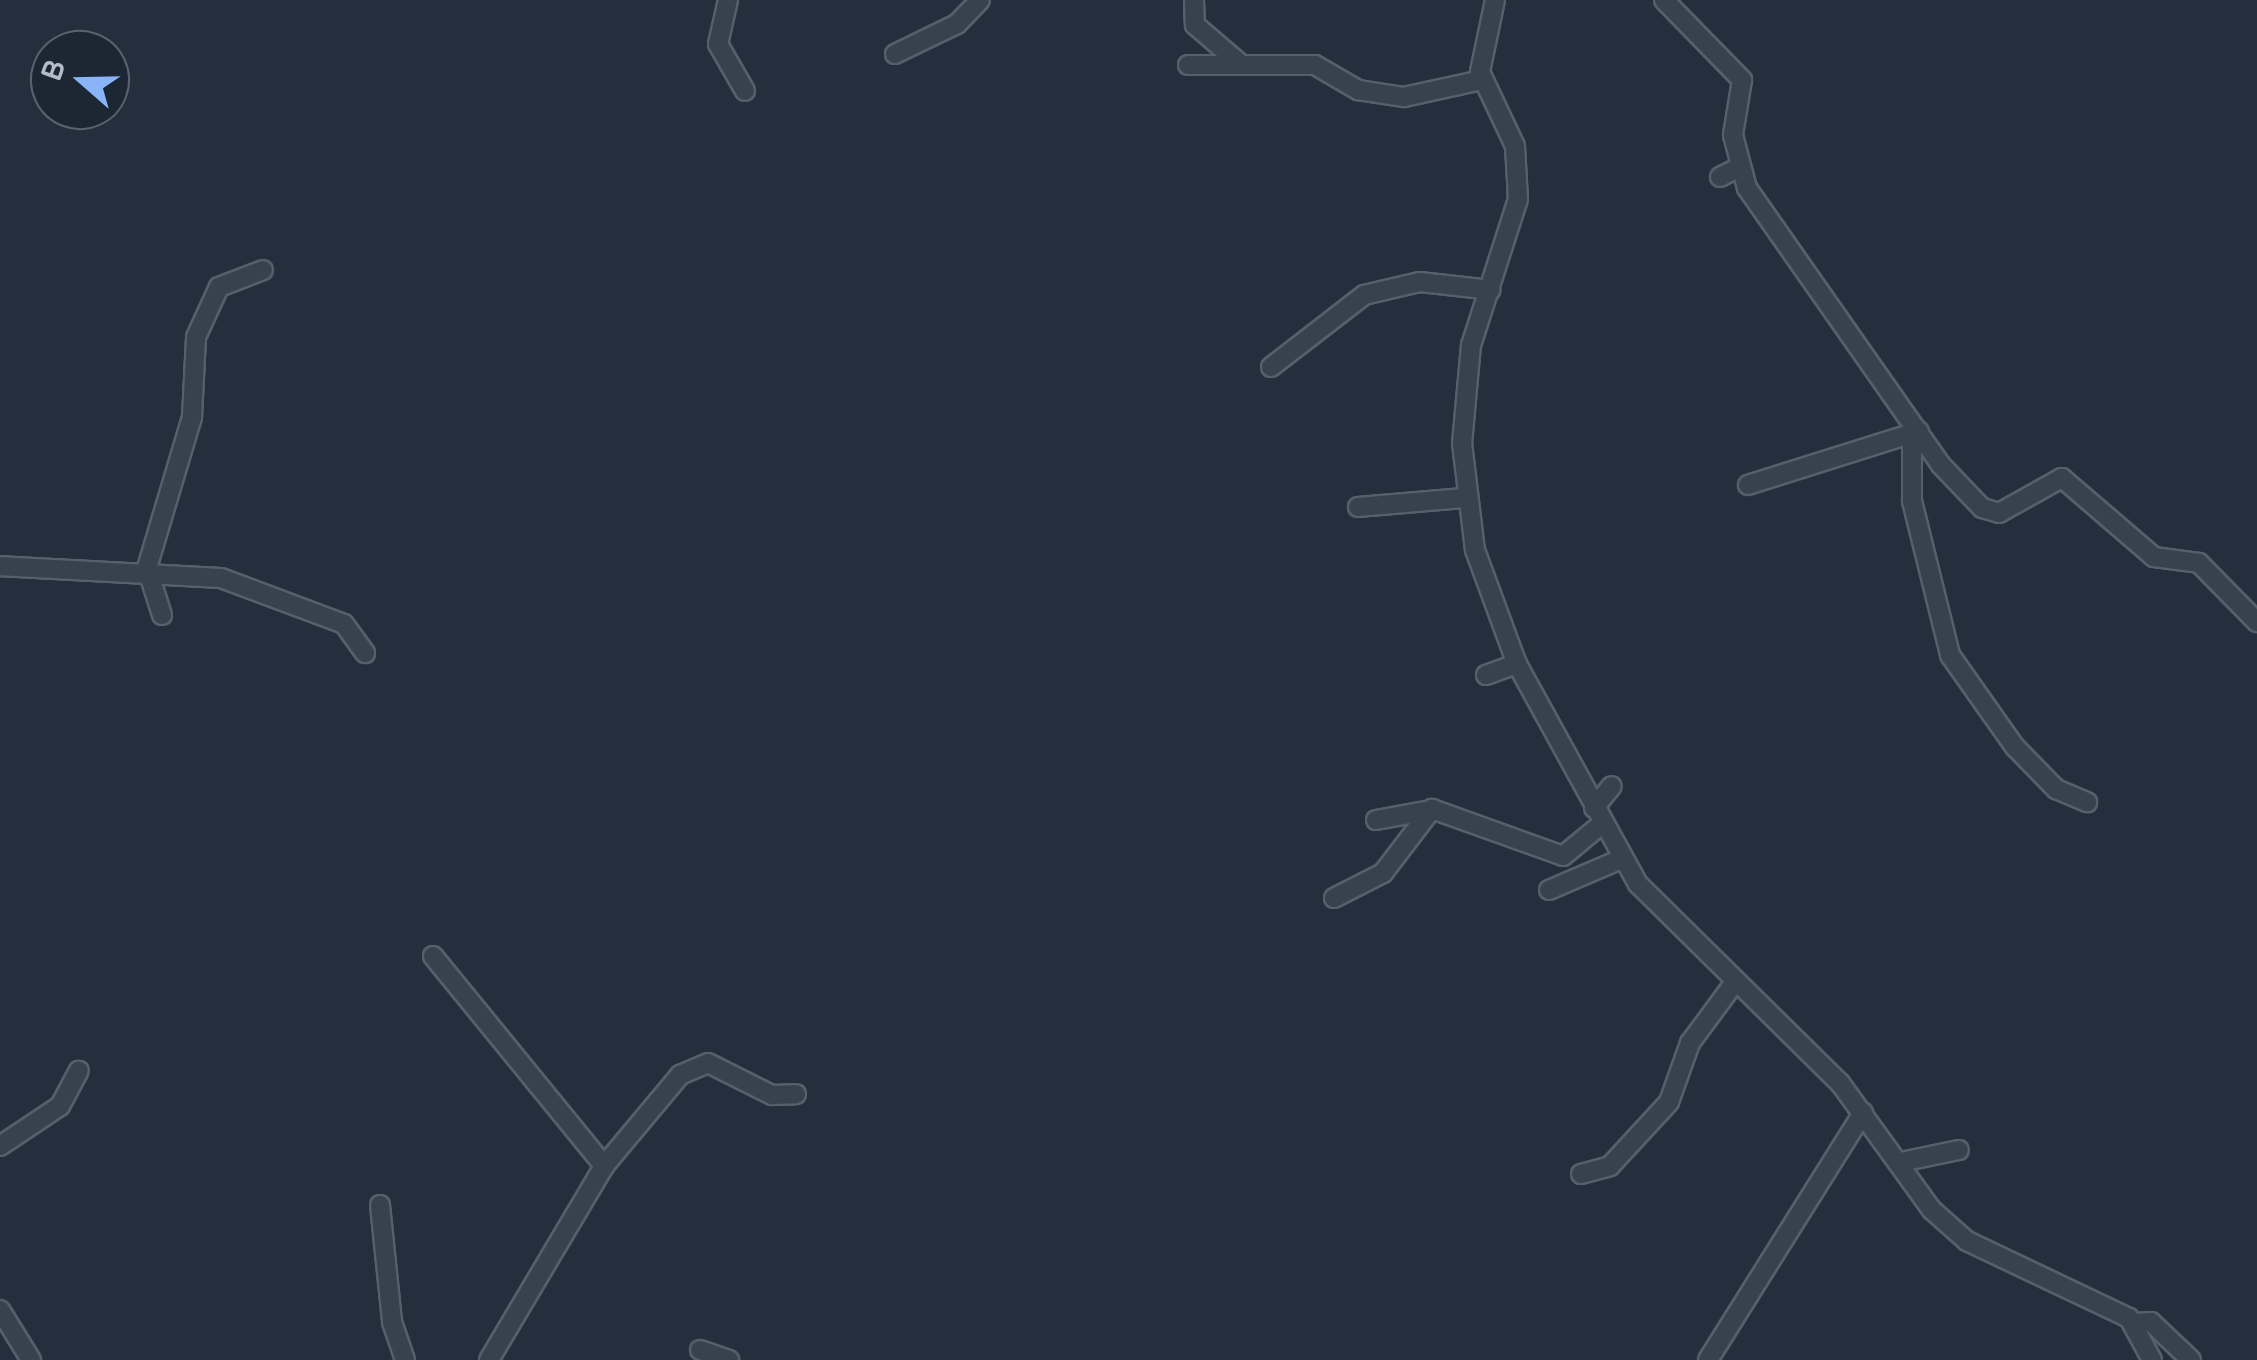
<!DOCTYPE html>
<html>
<head>
<meta charset="utf-8">
<style>
  body { margin:0 }
  #map { position:relative; width:2257px; height:1360px; overflow:hidden; background:#242f3e; font-family:"Varela Round",sans-serif }
  div>[style] { position:absolute }
  .roads { filter:drop-shadow(2px 0 #565f6c) drop-shadow(-2px 0 #565f6c) drop-shadow(0 2px #565f6c) drop-shadow(0 -2px #565f6c) }
  .minor>* { height:18px; margin:-9px; padding:0 9px; transform-origin:9px; border-radius:9px; background:#38414e }
  span { translate:-50% -50%; white-space:nowrap; text-align:center; line-height:1.15; -webkit-text-stroke:9px #1d2633; paint-order:stroke }
  .north { position:absolute; left:30px; top:30px; width:100px; height:100px; box-sizing:border-box; background:#1d2633; border:2px solid #59626f; border-radius:50%; rotate:290deg; font-size:28px; font-weight:700; line-height:40px; text-align:center; color:#b4bcc9 }
  .north::after { content:''; display:block; margin:auto; width:35px; height:45px; background:#8ab4f8; clip-path:polygon(50% 0,100% 100%,50% 72%,0 100%) }
</style>
</head>
<body>
<div id="map">
  <div class="roads">
    <div class="minor">
      <div style="left:728px;top:0;width:45px;rotate:102.8deg"></div>
      <div style="left:718px;top:44px;width:54px;rotate:60.1deg"></div>
      <div style="left:1194px;top:0;width:25px;rotate:88deg"></div>
      <div style="left:1195px;top:25px;width:57px;rotate:40.7deg"></div>
      <div style="left:1495px;top:0;width:74px;rotate:101.8deg"></div>
      <div style="left:1480px;top:72px;width:82px;rotate:64.7deg"></div>
      <div style="left:1515px;top:146px;width:53px;rotate:86.8deg"></div>
      <div style="left:1518px;top:199px;width:153px;rotate:107.8deg"></div>
      <div style="left:1471px;top:345px;width:98px;rotate:95.2deg"></div>
      <div style="left:1462px;top:443px;width:108px;rotate:83.1deg"></div>
      <div style="left:1475px;top:550px;width:121px;rotate:69.8deg"></div>
      <div style="left:1517px;top:664px;width:251px;rotate:61.2deg"></div>
      <div style="left:1638px;top:884px;width:284px;rotate:44.6deg"></div>
      <div style="left:1840px;top:1083px;width:157px;rotate:54.1deg"></div>
      <div style="left:1932px;top:1210px;width:47px;rotate:41.5deg"></div>
      <div style="left:1967px;top:1241px;width:179px;rotate:25.4deg"></div>
      <div style="left:2129px;top:1318px;width:48px;rotate:61.3deg"></div>
      <div style="left:1664px;top:0;width:112px;rotate:45.7deg"></div>
      <div style="left:1742px;top:80px;width:56px;rotate:99.3deg"></div>
      <div style="left:1733px;top:135px;width:55px;rotate:75.2deg"></div>
      <div style="left:1747px;top:188px;width:337px;rotate:55deg"></div>
      <div style="left:1940px;top:464px;width:61px;rotate:46.3deg"></div>
      <div style="left:1982px;top:508px;width:18px;rotate:16deg"></div>
      <div style="left:1999px;top:513px;width:72px;rotate:-29.1deg"></div>
      <div style="left:2062px;top:478px;width:121px;rotate:40.7deg"></div>
      <div style="left:2154px;top:557px;width:45px;rotate:7.6deg"></div>
      <div style="left:2199px;top:563px;width:83px;rotate:45.5deg"></div>
      <div style="left:895px;top:54px;width:69px;rotate:-25.8deg"></div>
      <div style="left:957px;top:24px;width:33px;rotate:-46deg"></div>
      <div style="left:1188px;top:65px;width:127px"></div>
      <div style="left:1315px;top:65px;width:50px;rotate:30.2deg"></div>
      <div style="left:1358px;top:90px;width:47px;rotate:8.7deg"></div>
      <div style="left:1404px;top:97px;width:80px;rotate:-12.3deg"></div>
      <div style="left:1720px;top:177px;width:22px;rotate:-27deg"></div>
      <div style="left:1271px;top:367px;width:118px;rotate:-37.7deg"></div>
      <div style="left:1364px;top:295px;width:57px;rotate:-13.1deg"></div>
      <div style="left:1420px;top:282px;width:71px;rotate:6.4deg"></div>
      <div style="left:1912px;top:436px;width:65px;rotate:90deg"></div>
      <div style="left:1912px;top:501px;width:159px;rotate:76.1deg"></div>
      <div style="left:1950px;top:655px;width:113px;rotate:54.8deg"></div>
      <div style="left:2015px;top:747px;width:59px;rotate:45.7deg"></div>
      <div style="left:2056px;top:789px;width:34px;rotate:23deg"></div>
      <div style="left:1748px;top:485px;width:179px;rotate:-17.5deg"></div>
      <div style="left:1358px;top:507px;width:106px;rotate:-4.9deg"></div>
      <div style="left:0;top:566px;width:221px;rotate:3.1deg"></div>
      <div style="left:221px;top:578px;width:131px;rotate:20.5deg"></div>
      <div style="left:344px;top:624px;width:36px;rotate:54deg"></div>
      <div style="left:162px;top:615px;width:49px;rotate:-107.7deg"></div>
      <div style="left:147px;top:568px;width:158px;rotate:-73.4deg"></div>
      <div style="left:192px;top:417px;width:80px;rotate:-87.1deg"></div>
      <div style="left:196px;top:337px;width:55px;rotate:-65.3deg"></div>
      <div style="left:219px;top:287px;width:47px;rotate:-21.1deg"></div>
      <div style="left:1486px;top:675px;width:33px;rotate:-20deg"></div>
      <div style="left:1594px;top:808px;width:28px;rotate:-51deg"></div>
      <div style="left:1376px;top:820px;width:51px;rotate:-10.2deg"></div>
      <div style="left:1549px;top:890px;width:78px;rotate:-23.3deg"></div>
      <div style="left:1334px;top:898px;width:55px;rotate:-27deg"></div>
      <div style="left:1383px;top:873px;width:81px;rotate:-52.6deg"></div>
      <div style="left:1432px;top:809px;width:139px;rotate:19.7deg"></div>
      <div style="left:1563px;top:856px;width:52px;rotate:-39.5deg"></div>
      <div style="left:433px;top:956px;width:271px;rotate:50.8deg"></div>
      <div style="left:0;top:1146px;width:72px;rotate:-33.7deg"></div>
      <div style="left:60px;top:1106px;width:40px;rotate:-62deg"></div>
      <div style="left:1901px;top:1162px;width:59px;rotate:-11.7deg"></div>
      <div style="left:1581px;top:1174px;width:30px;rotate:-15deg"></div>
      <div style="left:1610px;top:1166px;width:87px;rotate:-47.3deg"></div>
      <div style="left:1669px;top:1102px;width:63px;rotate:-70.4deg"></div>
      <div style="left:1690px;top:1043px;width:76px;rotate:-53.6deg"></div>
      <div style="left:380px;top:1205px;width:118px;rotate:84.1deg"></div>
      <div style="left:392px;top:1322px;width:40px;rotate:71.1deg"></div>
      <div style="left:0;top:1310px;width:59px;rotate:58.2deg"></div>
      <div style="left:2135px;top:1323px;width:16px;rotate:-4deg"></div>
      <div style="left:2151px;top:1322px;width:55px;rotate:43.5deg"></div>
      <div style="left:700px;top:1350px;width:31px;rotate:19deg"></div>
      <div style="left:489px;top:1360px;width:226px;rotate:-59.3deg"></div>
      <div style="left:604px;top:1166px;width:119px;rotate:-50.1deg"></div>
      <div style="left:680px;top:1075px;width:30px;rotate:-23deg"></div>
      <div style="left:708px;top:1063px;width:72px;rotate:26.6deg"></div>
      <div style="left:772px;top:1095px;width:24px;rotate:-2deg"></div>
      <div style="left:1708px;top:1360px;width:292px;rotate:-57.9deg"></div>
    </div>
  </div>
  <div class="north">B</div>
</div>
</body>
</html>
